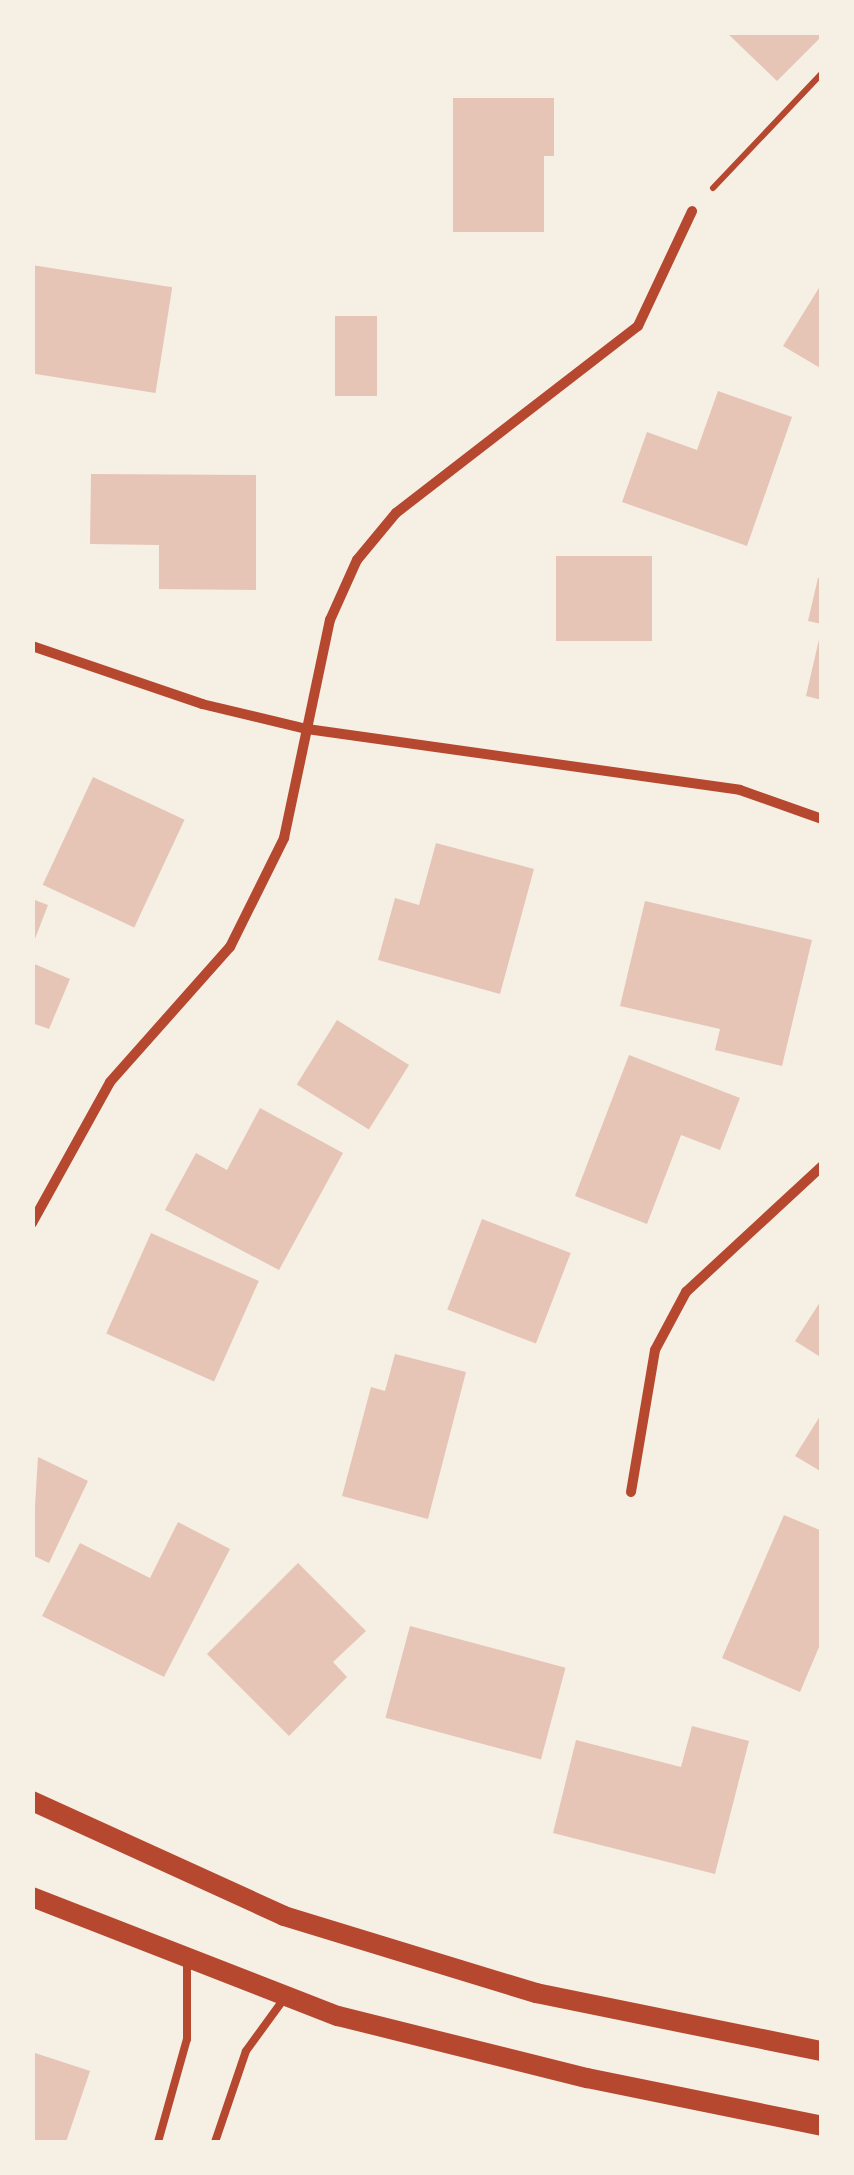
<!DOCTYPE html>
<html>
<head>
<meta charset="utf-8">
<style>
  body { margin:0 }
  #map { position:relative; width:854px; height:2175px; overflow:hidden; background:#f6efe4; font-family:"Fira Sans",sans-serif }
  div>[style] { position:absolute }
  .building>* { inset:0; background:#e6c5b7; transform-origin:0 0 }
  .path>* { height:6px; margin:-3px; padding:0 3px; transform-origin:3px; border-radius:3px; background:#b5482f }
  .service>* { height:8px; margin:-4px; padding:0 4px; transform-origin:4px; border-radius:4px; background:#b5482f }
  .minor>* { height:10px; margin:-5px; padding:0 5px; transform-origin:5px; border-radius:5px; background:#b5482f }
  .secondary>* { height:20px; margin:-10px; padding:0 10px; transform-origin:10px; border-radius:10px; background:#b5482f }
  span { translate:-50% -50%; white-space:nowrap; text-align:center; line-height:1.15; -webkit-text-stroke:8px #f6efe4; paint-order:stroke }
  .frame { position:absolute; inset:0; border:35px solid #f6efe4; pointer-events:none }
</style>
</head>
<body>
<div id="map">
  <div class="building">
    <div style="clip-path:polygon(726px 32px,822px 32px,822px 36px,777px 81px)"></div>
    <div style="clip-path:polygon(453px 98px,554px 98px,554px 156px,544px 156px,544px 232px,453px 232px)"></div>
    <div style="left:32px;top:265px;width:142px;height:107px;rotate:9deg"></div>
    <div style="clip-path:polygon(822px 283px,822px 369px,783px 346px)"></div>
    <div style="left:335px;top:316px;width:42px;height:80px"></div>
    <div style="clip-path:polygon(718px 391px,792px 417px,747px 546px,622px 502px,647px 432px,697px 450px)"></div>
    <div style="clip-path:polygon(91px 474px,256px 475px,256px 590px,159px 589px,159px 545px,90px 544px)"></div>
    <div style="left:556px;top:556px;width:96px;height:85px"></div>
    <div style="clip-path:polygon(818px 578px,822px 579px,822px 624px,808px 621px)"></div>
    <div style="clip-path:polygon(820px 635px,822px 635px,822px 700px,806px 696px)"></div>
    <div style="left:93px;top:777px;width:101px;height:119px;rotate:25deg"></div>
    <div style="clip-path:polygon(436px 843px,534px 869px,500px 994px,378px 960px,395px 898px,419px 905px)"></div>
    <div style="clip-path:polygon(32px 899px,48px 905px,33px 944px,32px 944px)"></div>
    <div style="clip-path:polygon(645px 901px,812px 940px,782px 1066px,715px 1050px,720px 1029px,620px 1006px)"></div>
    <div style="clip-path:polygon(32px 963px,70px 979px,49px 1029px,32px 1023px)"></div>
    <div style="left:337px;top:1020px;width:85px;height:76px;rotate:32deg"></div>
    <div style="clip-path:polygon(629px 1055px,740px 1098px,720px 1150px,681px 1135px,647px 1224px,575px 1196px)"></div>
    <div style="clip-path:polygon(260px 1108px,343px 1153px,279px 1270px,165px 1210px,196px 1153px,227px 1170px)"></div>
    <div style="left:482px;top:1219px;width:95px;height:97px;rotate:21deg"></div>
    <div style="left:151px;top:1233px;width:118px;height:110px;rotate:24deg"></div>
    <div style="clip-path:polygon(822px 1299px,822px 1358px,795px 1341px)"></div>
    <div style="clip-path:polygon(395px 1354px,466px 1372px,428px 1519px,342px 1496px,371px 1387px,385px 1391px)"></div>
    <div style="clip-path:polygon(822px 1413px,822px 1472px,795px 1456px)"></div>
    <div style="clip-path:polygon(38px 1457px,88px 1481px,49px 1563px,32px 1555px)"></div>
    <div style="clip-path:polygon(784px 1515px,822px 1531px,822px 1640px,800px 1692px,722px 1658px)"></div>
    <div style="clip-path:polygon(178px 1522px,230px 1549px,164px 1677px,42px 1616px,80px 1543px,150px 1578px)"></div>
    <div style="clip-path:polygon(298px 1563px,366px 1631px,333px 1662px,347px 1677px,289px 1736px,207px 1654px)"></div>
    <div style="left:410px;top:1626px;width:161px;height:95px;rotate:15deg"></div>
    <div style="clip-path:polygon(692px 1726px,749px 1741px,715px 1874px,553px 1833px,576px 1740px,681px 1767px)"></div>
    <div style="clip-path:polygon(32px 2052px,90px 2071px,66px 2142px,32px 2142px)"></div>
  </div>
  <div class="path">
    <div style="left:713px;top:188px;width:158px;rotate:-46.5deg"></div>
  </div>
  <div class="service">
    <div style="left:158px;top:2142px;width:107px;rotate:-74.3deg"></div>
    <div style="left:187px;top:2039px;width:80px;rotate:-90deg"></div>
    <div style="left:215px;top:2142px;width:96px;rotate:-71.2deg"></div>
    <div style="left:246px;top:2051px;width:63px;rotate:-54deg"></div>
  </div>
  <div class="minor">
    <div style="left:32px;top:646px;width:180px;rotate:18.8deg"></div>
    <div style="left:202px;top:704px;width:108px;rotate:13.4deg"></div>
    <div style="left:307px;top:729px;width:437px;rotate:8deg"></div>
    <div style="left:740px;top:790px;width:87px;rotate:19.5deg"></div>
    <div style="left:32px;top:1223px;width:161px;rotate:-61deg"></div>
    <div style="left:110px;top:1082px;width:181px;rotate:-48.4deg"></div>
    <div style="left:230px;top:947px;width:122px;rotate:-63.6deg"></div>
    <div style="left:284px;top:838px;width:223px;rotate:-78.1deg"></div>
    <div style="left:330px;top:620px;width:66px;rotate:-65.8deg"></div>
    <div style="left:357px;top:560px;width:61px;rotate:-50.3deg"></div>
    <div style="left:396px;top:513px;width:306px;rotate:-37.7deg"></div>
    <div style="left:638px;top:326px;width:127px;rotate:-64.8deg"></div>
    <div style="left:631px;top:1492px;width:144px;rotate:-80.4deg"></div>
    <div style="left:655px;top:1350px;width:66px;rotate:-61.9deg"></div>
    <div style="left:686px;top:1292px;width:185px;rotate:-42.8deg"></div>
  </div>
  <div class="secondary">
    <div style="left:32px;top:1801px;width:277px;rotate:24.5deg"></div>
    <div style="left:284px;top:1916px;width:264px;rotate:17deg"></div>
    <div style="left:536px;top:1993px;width:292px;rotate:11.5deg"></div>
    <div style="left:32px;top:1897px;width:328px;rotate:21.3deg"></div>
    <div style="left:338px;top:2016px;width:257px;rotate:14deg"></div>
    <div style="left:587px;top:2078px;width:240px;rotate:11.5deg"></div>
  </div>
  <div class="frame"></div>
</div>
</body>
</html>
